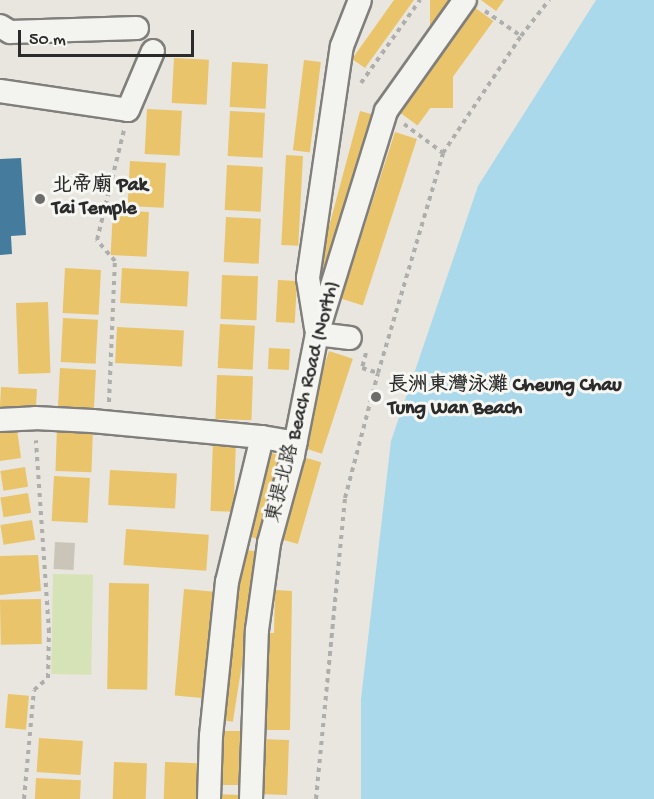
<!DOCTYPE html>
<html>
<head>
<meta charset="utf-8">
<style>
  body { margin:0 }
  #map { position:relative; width:654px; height:799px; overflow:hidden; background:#e9e6df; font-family:"Gochi Hand","LXGW WenKai TC",sans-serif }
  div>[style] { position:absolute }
  .green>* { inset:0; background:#d5e3b7; transform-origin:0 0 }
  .water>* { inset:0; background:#aad9eb }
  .homes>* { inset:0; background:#e9c46a; transform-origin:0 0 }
  .public>* { inset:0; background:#457b9d }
  .building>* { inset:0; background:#cbc4b8; transform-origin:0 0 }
  .path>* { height:4px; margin-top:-2px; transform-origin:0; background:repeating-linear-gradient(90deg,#aeaeac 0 4.5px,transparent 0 9px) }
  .roads { filter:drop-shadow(2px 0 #807f7c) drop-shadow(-2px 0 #807f7c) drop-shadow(0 2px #807f7c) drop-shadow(0 -2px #807f7c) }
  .street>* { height:22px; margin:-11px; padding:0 11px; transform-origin:11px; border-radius:11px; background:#f3f3f0 }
  .dots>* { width:16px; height:16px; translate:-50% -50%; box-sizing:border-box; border:3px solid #f6f6f2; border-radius:50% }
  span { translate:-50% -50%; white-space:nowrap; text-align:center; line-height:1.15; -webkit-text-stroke:6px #f6f6f2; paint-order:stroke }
  .poi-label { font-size:20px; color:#2b2b2b; font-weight:700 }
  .left { translate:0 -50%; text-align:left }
  .street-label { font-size:20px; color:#2b2b2b }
  .scale { position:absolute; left:18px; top:30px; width:176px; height:27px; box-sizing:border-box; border:3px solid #2b2b2b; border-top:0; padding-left:8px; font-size:18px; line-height:21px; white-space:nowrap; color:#2b2b2b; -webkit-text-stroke:4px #f6f6f2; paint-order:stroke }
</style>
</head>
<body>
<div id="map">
  <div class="green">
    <div style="left:53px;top:574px;width:40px;height:100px;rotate:1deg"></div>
  </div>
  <div class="water">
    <div style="clip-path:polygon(596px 0,654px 0,654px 799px,361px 799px,361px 699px,391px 441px,478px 186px)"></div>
  </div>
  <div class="homes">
    <div style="clip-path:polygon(394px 0,414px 0,365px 68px,352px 59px)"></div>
    <div style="left:430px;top:0;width:23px;height:108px"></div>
    <div style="clip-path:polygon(481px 0,504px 0,496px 11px)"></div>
    <div style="left:474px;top:7px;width:24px;height:129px;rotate:36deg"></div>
    <div style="left:174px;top:58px;width:35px;height:45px;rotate:3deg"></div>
    <div style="left:304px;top:60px;width:17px;height:91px;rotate:7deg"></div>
    <div style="left:232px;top:62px;width:36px;height:45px;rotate:3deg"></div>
    <div style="left:147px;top:109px;width:35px;height:45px;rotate:3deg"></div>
    <div style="left:230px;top:111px;width:35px;height:45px;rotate:3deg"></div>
    <div style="left:360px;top:111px;width:20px;height:170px;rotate:15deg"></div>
    <div style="left:395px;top:132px;width:23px;height:175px;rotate:18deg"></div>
    <div style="left:286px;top:155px;width:17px;height:90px;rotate:3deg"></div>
    <div style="left:130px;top:161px;width:36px;height:45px;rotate:3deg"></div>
    <div style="left:227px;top:165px;width:36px;height:45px;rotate:3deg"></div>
    <div style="left:113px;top:210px;width:36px;height:45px;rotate:3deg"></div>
    <div style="left:226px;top:217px;width:35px;height:45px;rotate:3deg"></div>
    <div style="left:65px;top:268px;width:36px;height:45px;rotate:3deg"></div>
    <div style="left:122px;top:268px;width:67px;height:35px;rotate:3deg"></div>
    <div style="left:222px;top:275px;width:36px;height:44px;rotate:2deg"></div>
    <div style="left:278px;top:280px;width:19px;height:42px;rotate:3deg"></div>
    <div style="left:48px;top:302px;width:71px;height:32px;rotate:88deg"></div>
    <div style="left:63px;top:318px;width:35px;height:44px;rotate:3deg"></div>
    <div style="left:220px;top:324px;width:35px;height:44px;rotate:3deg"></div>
    <div style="left:117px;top:327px;width:67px;height:36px;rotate:3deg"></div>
    <div style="left:269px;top:348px;width:21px;height:21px;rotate:3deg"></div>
    <div style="left:329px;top:351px;width:25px;height:100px;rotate:18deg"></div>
    <div style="left:60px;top:368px;width:36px;height:45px;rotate:3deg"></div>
    <div style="left:217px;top:375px;width:36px;height:44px;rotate:2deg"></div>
    <div style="left:1px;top:387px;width:36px;height:22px;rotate:3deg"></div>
    <div style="left:57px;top:427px;width:36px;height:44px;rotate:2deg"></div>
    <div style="clip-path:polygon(17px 429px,21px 458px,0 461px,0 431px)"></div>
    <div style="left:213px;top:440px;width:23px;height:71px;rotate:2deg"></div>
    <div style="left:269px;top:452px;width:18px;height:86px;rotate:19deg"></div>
    <div style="left:303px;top:457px;width:19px;height:85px;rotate:16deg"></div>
    <div style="left:25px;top:467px;width:20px;height:25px;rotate:81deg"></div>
    <div style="left:110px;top:470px;width:67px;height:35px;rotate:3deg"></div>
    <div style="left:54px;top:476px;width:36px;height:45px;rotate:3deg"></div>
    <div style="left:28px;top:493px;width:20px;height:28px;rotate:81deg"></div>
    <div style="left:32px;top:520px;width:20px;height:32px;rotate:81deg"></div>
    <div style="left:126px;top:529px;width:83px;height:36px;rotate:4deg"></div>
    <div style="left:241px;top:549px;width:19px;height:172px;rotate:9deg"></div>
    <div style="clip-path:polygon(38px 555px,41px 591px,0 595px,0 556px)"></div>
    <div style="left:109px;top:583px;width:40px;height:106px;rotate:1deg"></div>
    <div style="left:184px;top:589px;width:36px;height:107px;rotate:5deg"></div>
    <div style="clip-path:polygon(275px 590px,292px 591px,290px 730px,265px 730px,267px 633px,274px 633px)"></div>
    <div style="left:41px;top:599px;width:45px;height:41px;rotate:89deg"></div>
    <div style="left:8px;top:694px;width:21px;height:34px;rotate:5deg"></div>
    <div style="left:213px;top:731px;width:30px;height:54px"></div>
    <div style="left:39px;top:738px;width:44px;height:34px;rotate:4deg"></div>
    <div style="left:258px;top:739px;width:31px;height:55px;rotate:2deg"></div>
    <div style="left:114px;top:762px;width:33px;height:37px;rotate:2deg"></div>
    <div style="left:165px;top:762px;width:33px;height:37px;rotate:2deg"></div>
    <div style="left:36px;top:778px;width:45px;height:21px;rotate:3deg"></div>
    <div style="clip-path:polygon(212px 794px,242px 795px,242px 799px,212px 799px)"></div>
  </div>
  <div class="public">
    <div style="clip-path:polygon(21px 158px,26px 235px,11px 236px,12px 254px,0 255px,0 159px)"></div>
  </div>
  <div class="building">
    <div style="left:55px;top:542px;width:20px;height:27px;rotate:3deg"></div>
  </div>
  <div class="path">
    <div style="left:485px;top:11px;width:44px;rotate:34.8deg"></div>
    <div style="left:361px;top:83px;width:102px;rotate:-54.6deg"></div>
    <div style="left:404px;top:124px;width:49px;rotate:36.6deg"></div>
    <div style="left:366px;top:353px;width:16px;rotate:105deg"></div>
    <div style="left:362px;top:368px;width:17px;rotate:17deg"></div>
    <div style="left:109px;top:402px;width:141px;rotate:-87.6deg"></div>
    <div style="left:115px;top:261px;width:28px;rotate:-131deg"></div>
    <div style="left:97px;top:240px;width:113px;rotate:-76.2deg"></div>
    <div style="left:24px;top:799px;width:109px;rotate:-84.8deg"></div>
    <div style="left:34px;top:690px;width:18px;rotate:-41deg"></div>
    <div style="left:48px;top:678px;width:46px;rotate:-88.8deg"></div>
    <div style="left:49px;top:632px;width:192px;rotate:-93.9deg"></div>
    <div style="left:316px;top:799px;width:302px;rotate:-84.5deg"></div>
    <div style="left:345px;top:498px;width:129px;rotate:-75.2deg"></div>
    <div style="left:378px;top:373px;width:229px;rotate:-73.5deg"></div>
    <div style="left:443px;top:153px;width:141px;rotate:-56.3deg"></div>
    <div style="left:521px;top:36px;width:46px;rotate:-52.1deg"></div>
  </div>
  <div class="roads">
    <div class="street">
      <div style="left:0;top:26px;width:12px;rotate:31deg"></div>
      <div style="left:10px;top:32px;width:127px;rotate:-1.8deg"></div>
      <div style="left:0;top:91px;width:129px;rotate:8.4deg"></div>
      <div style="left:128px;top:110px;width:64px;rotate:-67deg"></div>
      <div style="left:316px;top:328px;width:51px;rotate:-99.1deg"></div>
      <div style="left:308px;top:278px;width:234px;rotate:-81.7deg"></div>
      <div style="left:342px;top:46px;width:49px;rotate:-68.6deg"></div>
      <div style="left:317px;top:334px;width:33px;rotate:7deg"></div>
      <div style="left:0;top:420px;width:35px;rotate:-3deg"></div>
      <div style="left:35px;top:418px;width:57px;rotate:3deg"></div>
      <div style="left:92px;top:421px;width:171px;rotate:5.4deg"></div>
      <div style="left:262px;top:437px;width:34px;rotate:10deg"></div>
      <div style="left:209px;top:799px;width:63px;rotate:-88.2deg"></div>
      <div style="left:211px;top:736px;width:155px;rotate:-84.1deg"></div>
      <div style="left:227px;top:582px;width:149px;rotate:-76.4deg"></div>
      <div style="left:251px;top:799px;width:169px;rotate:-88deg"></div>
      <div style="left:257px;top:630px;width:88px;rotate:-82.1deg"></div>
      <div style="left:269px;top:543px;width:91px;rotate:-74.7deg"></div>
      <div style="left:293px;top:455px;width:123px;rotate:-78.8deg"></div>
      <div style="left:317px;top:334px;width:233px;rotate:-72.8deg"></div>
      <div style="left:386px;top:111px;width:136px;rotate:-54.6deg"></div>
    </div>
  </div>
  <div class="dots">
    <div style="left:40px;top:199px;background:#6e6c6a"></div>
    <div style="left:376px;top:397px;background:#6e6c6a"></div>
  </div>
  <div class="poi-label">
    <span class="left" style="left:52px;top:198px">北帝廟 Pak<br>Tai Temple</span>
    <span class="left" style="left:388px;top:398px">長洲東灣泳灘 Cheung Chau<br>Tung Wan Beach</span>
  </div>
  <div class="street-label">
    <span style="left:304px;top:402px;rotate:-76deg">東提北路 Beach Road (North)</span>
  </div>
  <div class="scale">50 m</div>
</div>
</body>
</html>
